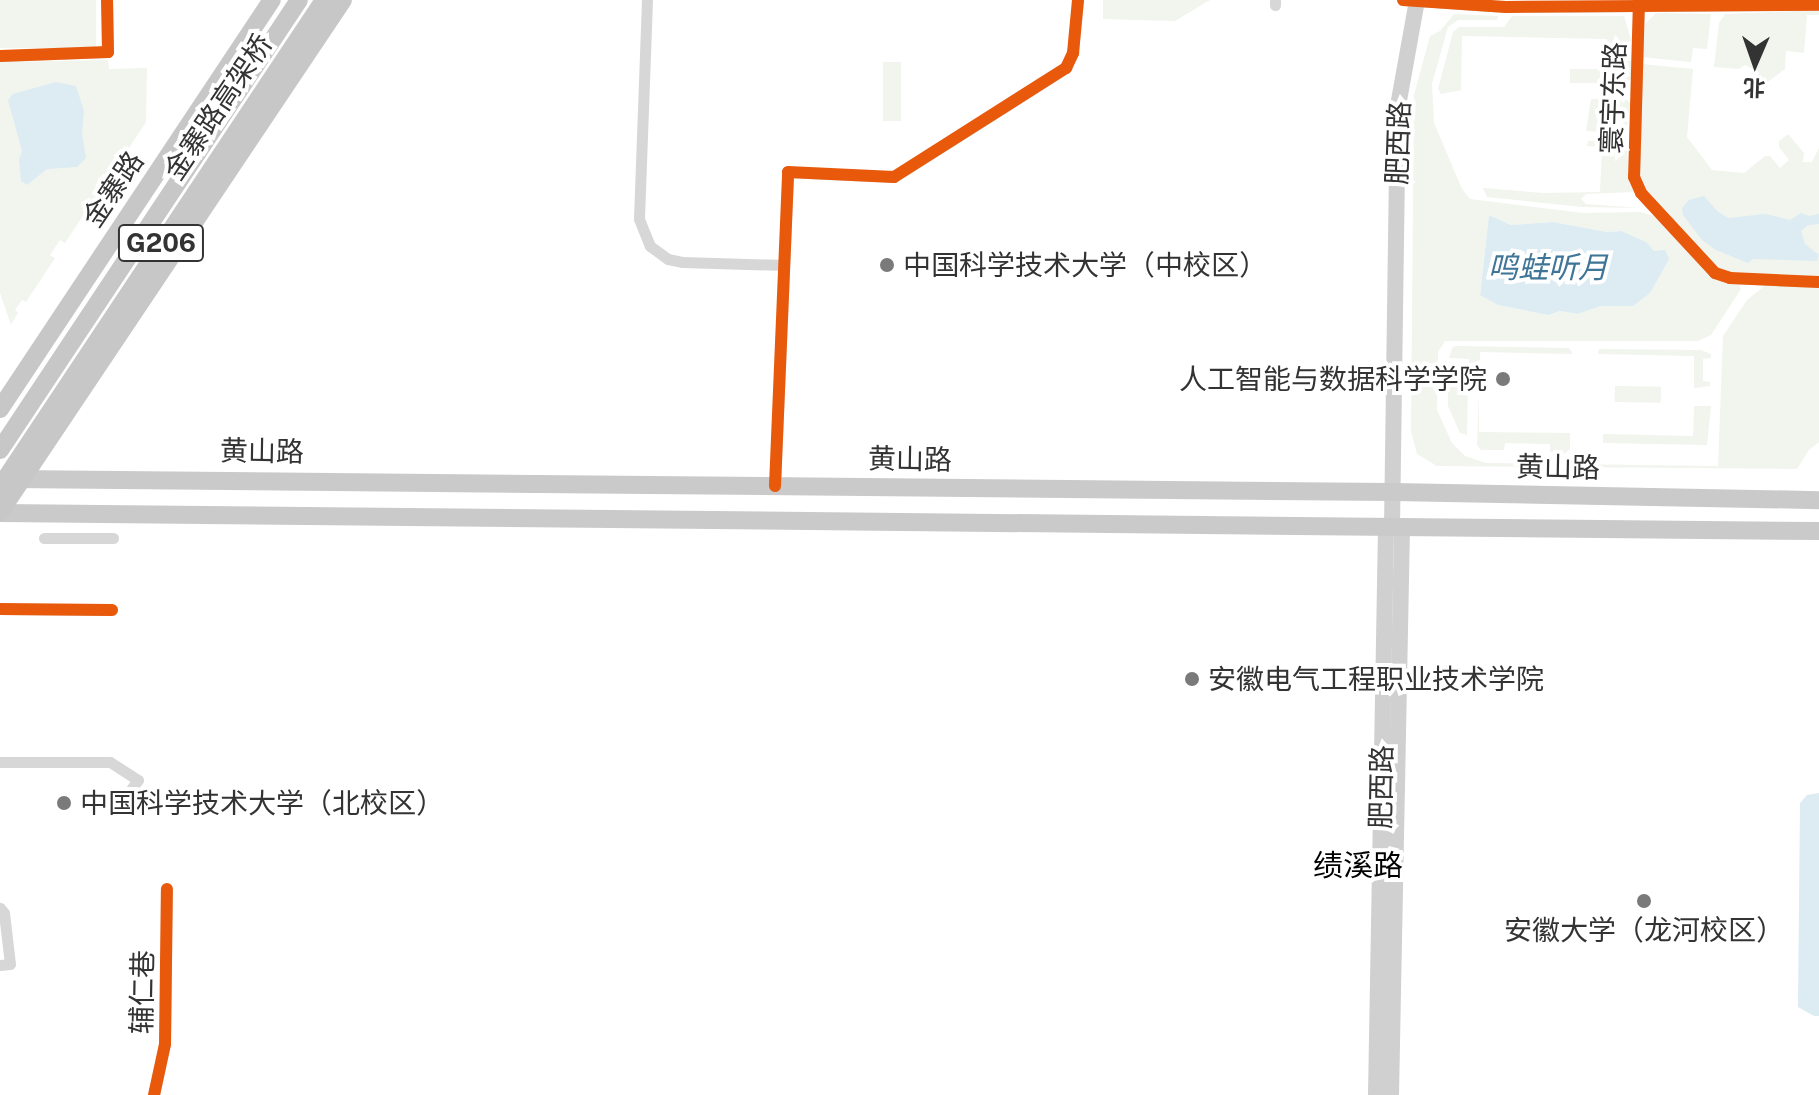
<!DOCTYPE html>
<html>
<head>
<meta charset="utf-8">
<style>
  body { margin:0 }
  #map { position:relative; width:1819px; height:1095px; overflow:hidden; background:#fff; font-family:"Public Sans","Noto Sans SC",sans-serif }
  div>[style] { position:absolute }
  .green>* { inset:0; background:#f1f5ed; transform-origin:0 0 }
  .water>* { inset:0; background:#ddebf3 }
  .minor>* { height:11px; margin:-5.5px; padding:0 5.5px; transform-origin:5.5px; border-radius:5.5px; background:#d7d7d7 }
  .secondary>* { height:16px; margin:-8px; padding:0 8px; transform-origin:8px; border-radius:8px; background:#d0d0d0 }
  .primary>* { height:18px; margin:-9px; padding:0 9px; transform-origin:9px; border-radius:9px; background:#cacaca }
  .trunk>* { height:18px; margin:-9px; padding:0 9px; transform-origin:9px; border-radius:9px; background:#c7c7c7 }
  .trunk-bridge>* { height:18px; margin:-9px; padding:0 9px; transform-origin:9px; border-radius:9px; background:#c7c7c7 }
  .cycleway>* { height:12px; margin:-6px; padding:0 6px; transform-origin:6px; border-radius:6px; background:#e8590c }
  .dots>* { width:22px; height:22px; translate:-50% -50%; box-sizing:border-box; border:4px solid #fff; border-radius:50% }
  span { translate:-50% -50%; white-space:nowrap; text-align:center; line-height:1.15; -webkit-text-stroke:8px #fff; paint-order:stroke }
  .shield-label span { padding:2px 6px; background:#fff; border:2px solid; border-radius:6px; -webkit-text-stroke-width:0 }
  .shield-label { font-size:26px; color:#333; font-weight:700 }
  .street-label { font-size:28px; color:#333 }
  .poi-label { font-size:28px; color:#333 }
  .left { translate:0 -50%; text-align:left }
  .right { translate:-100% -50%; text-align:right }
  .water-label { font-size:30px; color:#3f7597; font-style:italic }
  .neighbourhood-label { font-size:30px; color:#000 }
  .north { position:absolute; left:1715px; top:24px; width:80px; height:80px; -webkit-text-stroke:6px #fff; paint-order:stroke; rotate:182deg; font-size:22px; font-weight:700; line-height:32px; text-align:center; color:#333 }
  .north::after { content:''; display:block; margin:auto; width:28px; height:36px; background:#333; clip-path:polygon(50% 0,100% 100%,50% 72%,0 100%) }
</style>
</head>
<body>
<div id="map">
  <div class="green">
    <div style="left:0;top:0;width:96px;height:48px"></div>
    <div style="clip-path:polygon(1103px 0,1210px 0,1175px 21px,1103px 19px)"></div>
    <div style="clip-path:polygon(1819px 10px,1819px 15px,1807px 15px,1804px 53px,1786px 51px,1785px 69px,1765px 84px,1757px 83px,1759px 72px,1745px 65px,1739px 69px,1714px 67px,1719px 23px,1725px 14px)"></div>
    <div style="clip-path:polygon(1656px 13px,1711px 14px,1707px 49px,1693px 48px,1691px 62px,1642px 57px,1645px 24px)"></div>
    <div style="clip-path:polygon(evenodd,1454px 14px,1498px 16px,1497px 20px,1458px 20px,1448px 27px,1432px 84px,1434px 123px,1462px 189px,1470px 199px,1583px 213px,1640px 212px,1655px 216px,1704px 270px,1713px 277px,1739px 284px,1741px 289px,1711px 335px,1698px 341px,1445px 341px,1438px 352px,1437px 410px,1452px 443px,1465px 456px,1486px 463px,1718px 466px,1723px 336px,1747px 300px,1767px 284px,1819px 286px,1819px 442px,1809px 450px,1797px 469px,1437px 466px,1417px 454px,1411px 431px,1414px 95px,1430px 36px,1440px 31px,1454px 14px,1489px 215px,1511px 225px,1553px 222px,1607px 232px,1621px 231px,1654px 251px,1633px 306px,1601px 306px,1578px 314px,1560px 311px,1548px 315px,1498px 305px,1480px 294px,1489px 215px)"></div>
    <div style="clip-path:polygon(1512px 16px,1624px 16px,1631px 40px,1631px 79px,1626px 83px,1570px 83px,1570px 69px,1606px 69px,1607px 58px,1601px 57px,1607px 54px,1607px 39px,1462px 36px,1461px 90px,1441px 94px,1438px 89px,1453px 32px,1459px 27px,1504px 27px)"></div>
    <div style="clip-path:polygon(108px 60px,109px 69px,147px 68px,146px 122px,110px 177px,103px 174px,95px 186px,100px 190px,65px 243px,60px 240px,50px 255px,55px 258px,26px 302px,22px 300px,15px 310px,18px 313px,11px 325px,0 293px,0 62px)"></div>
    <div style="left:883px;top:62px;width:18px;height:59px"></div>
    <div style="clip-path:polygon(1642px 64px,1693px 69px,1687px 137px,1712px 170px,1744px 173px,1765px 156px,1770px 156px,1780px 168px,1789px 160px,1779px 147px,1779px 141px,1788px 134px,1804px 153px,1803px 162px,1812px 162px,1819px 148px,1819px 276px,1733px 274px,1714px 267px,1647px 192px,1639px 171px)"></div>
    <div style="clip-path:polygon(1625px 98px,1630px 103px,1626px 134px,1586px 131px,1591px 99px)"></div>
    <div style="clip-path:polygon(1626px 140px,1630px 184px,1634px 192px,1586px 194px,1581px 199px,1586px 204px,1640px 208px,1582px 207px,1487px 197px,1483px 188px,1543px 193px,1600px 192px,1602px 147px,1587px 146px,1588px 141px)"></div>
    <div style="clip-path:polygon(1456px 346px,1569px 348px,1573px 354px,1480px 352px,1479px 377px,1468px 386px,1467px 435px,1460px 433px,1448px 406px,1448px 377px,1469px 376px,1469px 359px,1449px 358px,1452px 348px)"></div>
    <div style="clip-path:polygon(1599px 349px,1701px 350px,1711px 354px,1711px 358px,1703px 359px,1703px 381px,1710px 382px,1710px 386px,1694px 388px,1694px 356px,1598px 354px)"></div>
    <div style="left:1615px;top:386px;width:46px;height:16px;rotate:1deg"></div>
    <div style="clip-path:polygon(1479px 393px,1479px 432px,1570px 433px,1570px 449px,1565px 453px,1550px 452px,1550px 444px,1505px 443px,1504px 450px,1481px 450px,1477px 445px)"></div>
    <div style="clip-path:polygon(1694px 406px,1711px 406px,1707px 445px,1603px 443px,1603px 434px,1693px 436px)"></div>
  </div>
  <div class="water">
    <div style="clip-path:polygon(56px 82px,76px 86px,84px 111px,82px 134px,86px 158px,77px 167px,47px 169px,27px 185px,21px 181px,19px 160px,22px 151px,8px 100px,13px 94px)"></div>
    <div style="clip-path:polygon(1704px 196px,1717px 211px,1728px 218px,1766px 214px,1790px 220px,1801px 213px,1809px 216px,1819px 214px,1819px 224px,1808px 225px,1801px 231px,1805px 244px,1819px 255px,1817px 261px,1753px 259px,1748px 263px,1716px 250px,1702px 240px,1683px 215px,1682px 208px,1689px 200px)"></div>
    <div style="clip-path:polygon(1489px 215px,1511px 225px,1553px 222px,1607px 232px,1621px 231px,1646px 242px,1654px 251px,1665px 250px,1669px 259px,1650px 293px,1633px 306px,1601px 306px,1578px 314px,1560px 311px,1548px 315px,1498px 305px,1480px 295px)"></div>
    <div style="clip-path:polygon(1819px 793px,1819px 1016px,1814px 1016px,1798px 1007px,1800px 803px,1807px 795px)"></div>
  </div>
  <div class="minor">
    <div style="left:647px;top:0;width:219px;rotate:92.1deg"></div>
    <div style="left:639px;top:219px;width:29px;rotate:68deg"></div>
    <div style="left:650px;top:246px;width:22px;rotate:36deg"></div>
    <div style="left:668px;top:259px;width:14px;rotate:12deg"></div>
    <div style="left:682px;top:262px;width:102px;rotate:1.7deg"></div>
    <div style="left:1403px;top:0;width:103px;rotate:3.9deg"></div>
    <div style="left:1506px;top:7px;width:313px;rotate:-0.4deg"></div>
    <div style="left:1639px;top:0;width:177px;rotate:91.6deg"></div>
    <div style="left:1634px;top:177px;width:17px;rotate:66deg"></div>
    <div style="left:1641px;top:193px;width:109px;rotate:47.2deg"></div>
    <div style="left:1715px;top:273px;width:16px;rotate:18deg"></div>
    <div style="left:1730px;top:278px;width:89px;rotate:2.6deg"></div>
    <div style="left:1275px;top:5px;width:5px;rotate:-90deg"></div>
    <div style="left:0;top:56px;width:108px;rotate:-2.1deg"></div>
    <div style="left:108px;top:52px;width:52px;rotate:-91.1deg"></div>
    <div style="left:775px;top:486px;width:314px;rotate:-87.6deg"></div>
    <div style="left:788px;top:172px;width:106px;rotate:2.7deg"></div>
    <div style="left:894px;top:177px;width:204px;rotate:-32.4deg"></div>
    <div style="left:1066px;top:68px;width:17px;rotate:-65deg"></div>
    <div style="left:1073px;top:53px;width:53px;rotate:-84.6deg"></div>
    <div style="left:44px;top:538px;width:69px"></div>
    <div style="left:0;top:609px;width:112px;rotate:0.5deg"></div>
    <div style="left:0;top:762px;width:110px"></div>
    <div style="left:110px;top:762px;width:33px;rotate:33deg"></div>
    <div style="left:138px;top:780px;width:40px;rotate:127deg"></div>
    <div style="left:0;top:908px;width:6px;rotate:51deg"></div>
    <div style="left:4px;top:913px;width:51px;rotate:83.3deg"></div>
    <div style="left:10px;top:964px;width:10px;rotate:174deg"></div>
    <div style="left:154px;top:1095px;width:52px;rotate:-77.8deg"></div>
    <div style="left:165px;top:1044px;width:155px;rotate:-89.3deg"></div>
  </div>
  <div class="secondary">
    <div style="left:1392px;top:527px;width:421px;rotate:-89.2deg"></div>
    <div style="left:1398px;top:106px;width:108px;rotate:-79.8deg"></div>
    <div style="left:1376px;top:1095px;width:568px;rotate:-88.99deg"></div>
    <div style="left:1391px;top:1095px;width:568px;rotate:-88.89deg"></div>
  </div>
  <div class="primary">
    <div style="left:10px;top:479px;width:1384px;rotate:0.54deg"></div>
    <div style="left:1394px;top:492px;width:425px;rotate:1.1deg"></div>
    <div style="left:0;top:513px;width:1819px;rotate:0.57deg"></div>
  </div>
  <div class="trunk">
    <div style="left:0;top:409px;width:491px;rotate:-56.4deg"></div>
    <div style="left:0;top:450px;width:540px;rotate:-56.4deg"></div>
    <div style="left:0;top:512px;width:616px;rotate:-56.18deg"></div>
  </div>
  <div class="trunk-bridge">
    <div style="left:0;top:487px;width:585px;rotate:-56.36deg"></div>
  </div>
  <div class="cycleway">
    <div style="left:1403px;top:0;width:103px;rotate:3.9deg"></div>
    <div style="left:1506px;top:7px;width:313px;rotate:-0.4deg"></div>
    <div style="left:1639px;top:0;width:177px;rotate:91.6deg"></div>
    <div style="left:1634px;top:177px;width:17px;rotate:66deg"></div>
    <div style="left:1641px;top:193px;width:109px;rotate:47.2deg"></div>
    <div style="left:1715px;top:273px;width:16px;rotate:18deg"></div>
    <div style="left:1730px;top:278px;width:89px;rotate:2.6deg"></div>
    <div style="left:0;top:56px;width:108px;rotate:-2.1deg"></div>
    <div style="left:108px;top:52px;width:52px;rotate:-91.1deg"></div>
    <div style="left:775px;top:486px;width:314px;rotate:-87.6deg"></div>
    <div style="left:788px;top:172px;width:106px;rotate:2.7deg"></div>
    <div style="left:894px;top:177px;width:204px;rotate:-32.4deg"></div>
    <div style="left:1066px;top:68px;width:17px;rotate:-65deg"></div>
    <div style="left:1073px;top:53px;width:53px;rotate:-84.6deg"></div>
    <div style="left:0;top:609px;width:112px;rotate:0.5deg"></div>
    <div style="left:154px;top:1095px;width:52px;rotate:-77.8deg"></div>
    <div style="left:165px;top:1044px;width:155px;rotate:-89.3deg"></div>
  </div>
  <div class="dots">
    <div style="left:887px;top:265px;background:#7a7a7a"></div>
    <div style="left:1503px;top:379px;background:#7a7a7a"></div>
    <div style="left:1192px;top:679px;background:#7a7a7a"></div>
    <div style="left:64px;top:803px;background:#7a7a7a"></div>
    <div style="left:1644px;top:901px;background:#7a7a7a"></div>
  </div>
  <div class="shield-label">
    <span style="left:161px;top:243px">G206</span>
  </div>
  <div class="street-label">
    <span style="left:1613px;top:98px;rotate:-88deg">寰宇东路</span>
    <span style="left:218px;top:107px;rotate:-56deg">金寨路高架桥</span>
    <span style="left:1398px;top:143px;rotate:-88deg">肥西路</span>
    <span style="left:113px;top:189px;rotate:-56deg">金寨路</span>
    <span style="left:262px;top:451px;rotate:1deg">黄山路</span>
    <span style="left:910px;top:459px;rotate:1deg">黄山路</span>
    <span style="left:1558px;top:467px;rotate:1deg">黄山路</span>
    <span style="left:1381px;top:787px;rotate:-89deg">肥西路</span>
    <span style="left:142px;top:992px;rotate:-89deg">辅仁巷</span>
  </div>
  <div class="poi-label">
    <span class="left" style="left:903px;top:265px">中国科学技术大学（中校区）</span>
    <span class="right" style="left:1487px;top:379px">人工智能与数据科学学院</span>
    <span class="left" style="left:1208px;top:679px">安徽电气工程职业技术学院</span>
    <span class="left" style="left:80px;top:803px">中国科学技术大学（北校区）</span>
    <span style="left:1644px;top:930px">安徽大学（龙河校区）</span>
  </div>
  <div class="water-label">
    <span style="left:1548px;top:267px">鸣蛙听月</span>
  </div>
  <div class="neighbourhood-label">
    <span style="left:1358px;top:865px">绩溪路</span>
  </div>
  <div class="north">北</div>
</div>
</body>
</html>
